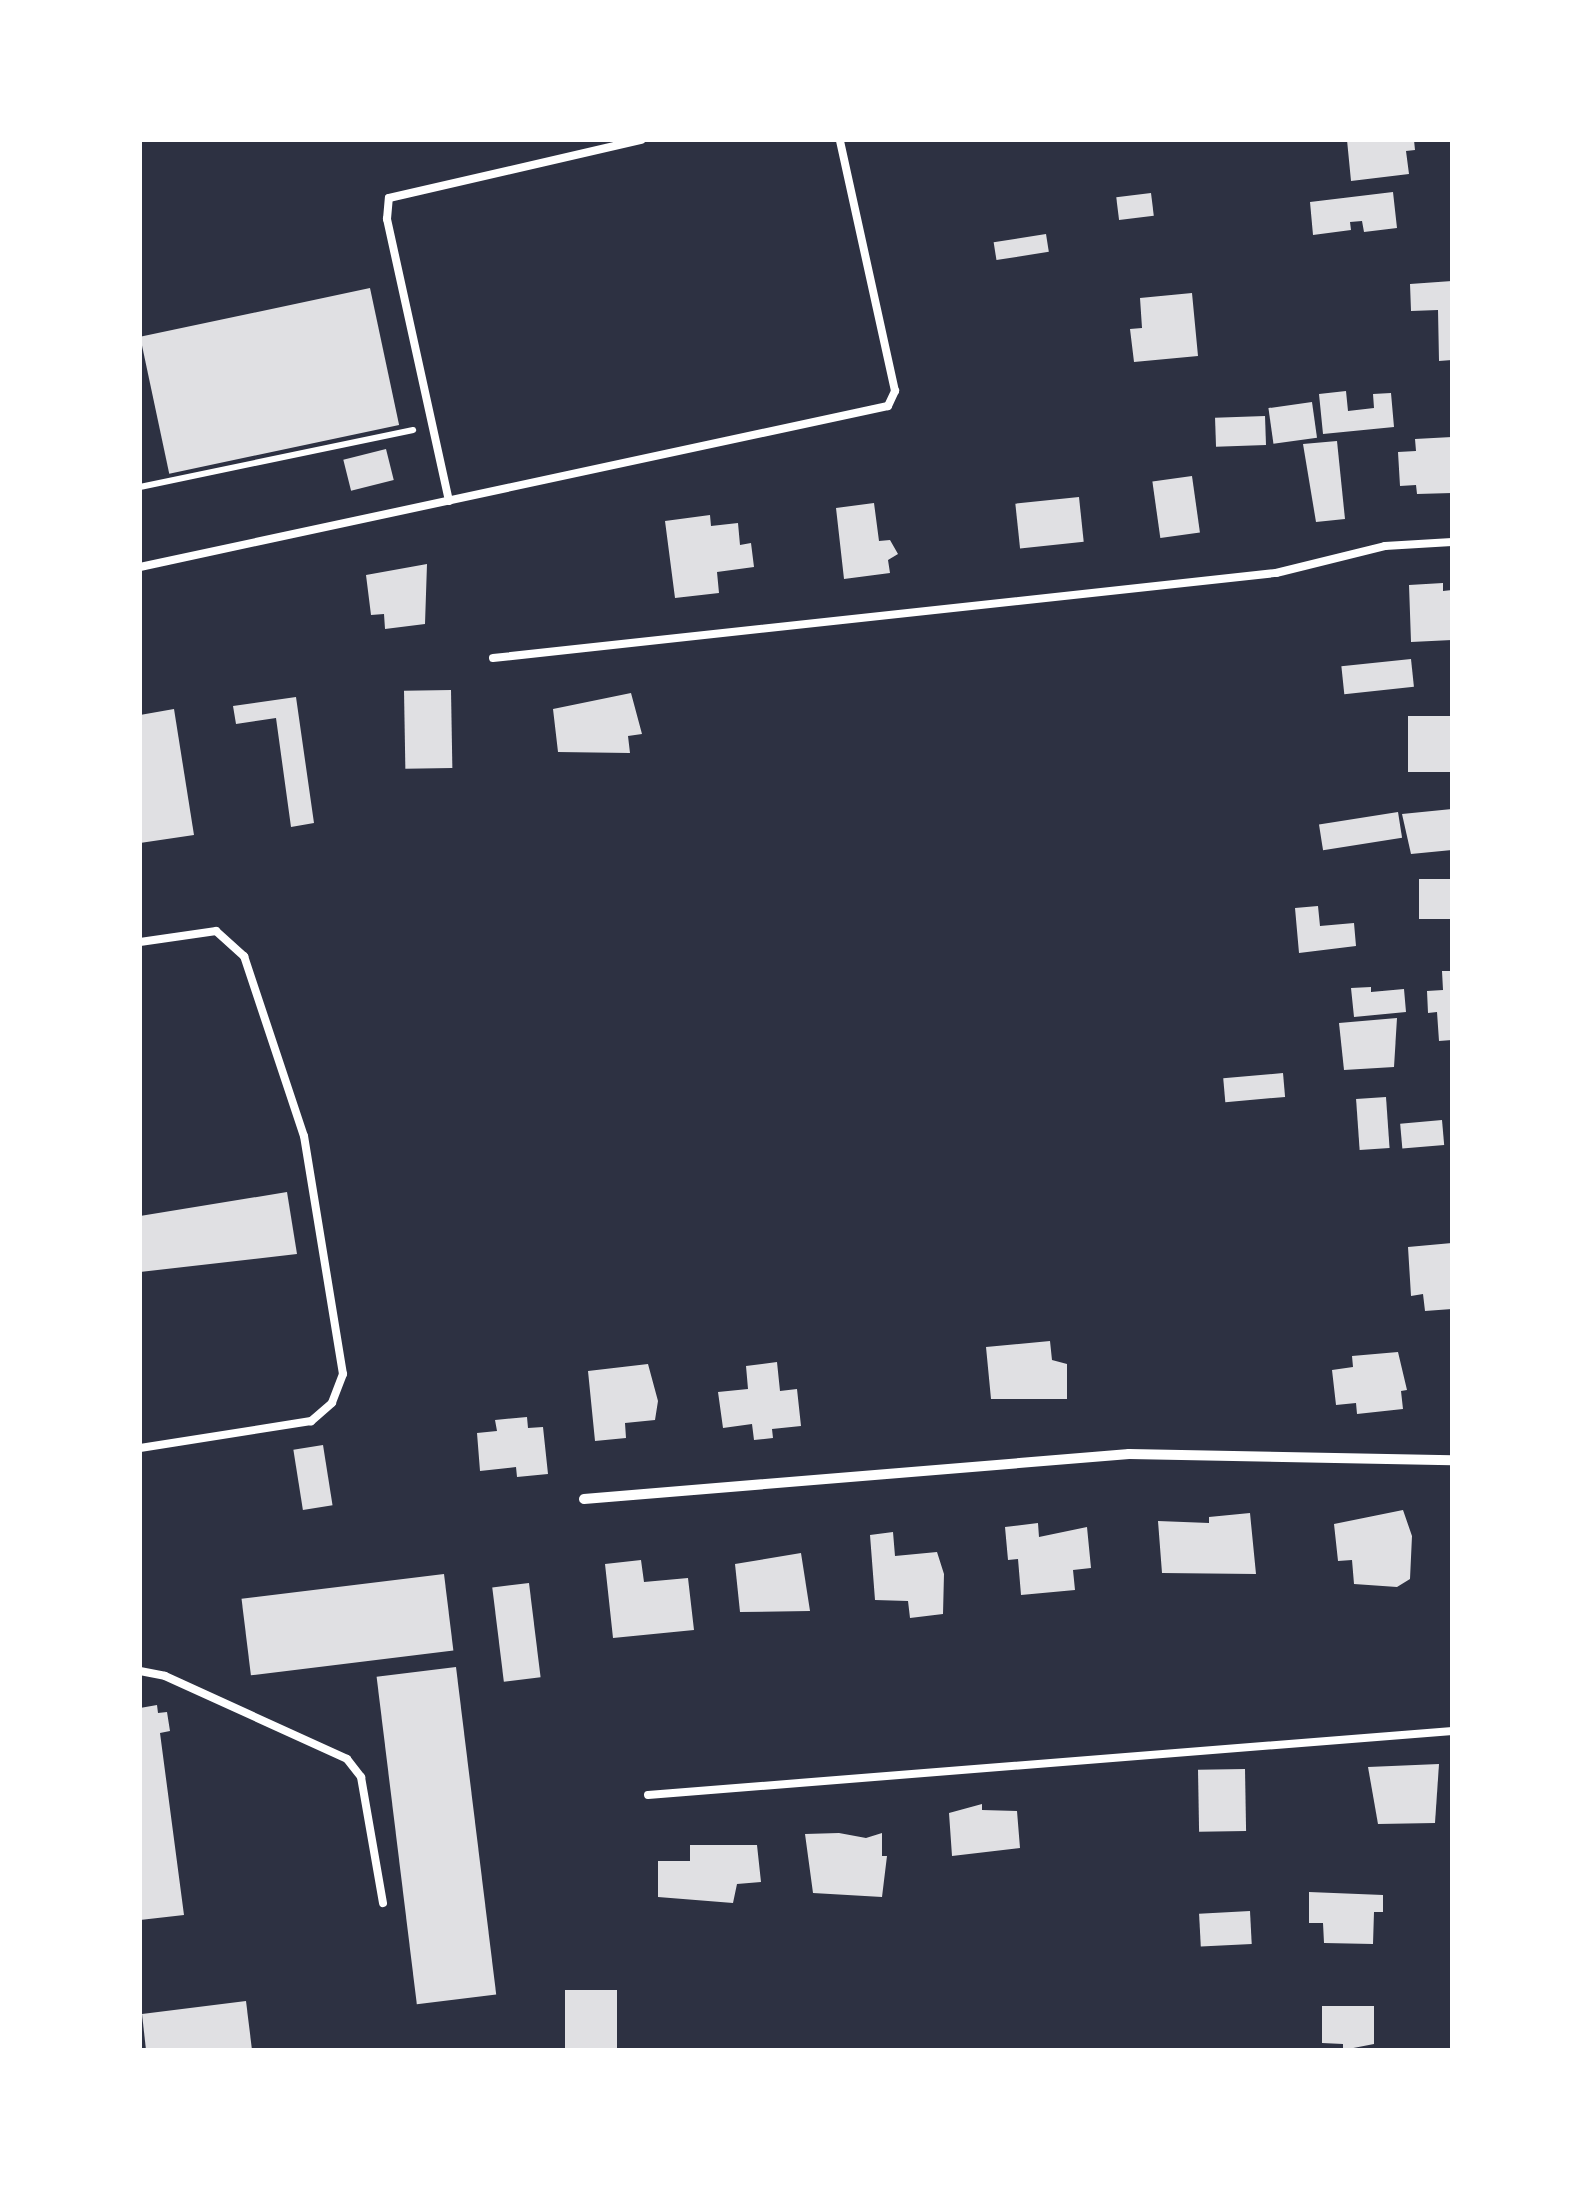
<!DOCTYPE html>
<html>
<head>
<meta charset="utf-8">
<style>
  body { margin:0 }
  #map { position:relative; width:1592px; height:2190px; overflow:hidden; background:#2d3142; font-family:"Zilla Slab",serif }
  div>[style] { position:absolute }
  .building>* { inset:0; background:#e0e0e3; transform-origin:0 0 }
  .path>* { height:6px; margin:-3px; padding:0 3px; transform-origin:3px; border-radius:3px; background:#fff }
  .service>* { height:8px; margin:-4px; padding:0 4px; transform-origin:4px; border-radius:4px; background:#fff }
  .minor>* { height:10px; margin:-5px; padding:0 5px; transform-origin:5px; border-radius:5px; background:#fff }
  span { translate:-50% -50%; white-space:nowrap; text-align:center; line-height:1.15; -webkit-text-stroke:8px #fff; paint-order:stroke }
  .frame { position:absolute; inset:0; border:142px solid #fff; pointer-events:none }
</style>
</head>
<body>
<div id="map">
  <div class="building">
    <div style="clip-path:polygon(1347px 140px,1414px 140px,1415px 150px,1406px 151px,1409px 174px,1351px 181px)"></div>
    <div style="clip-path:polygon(1393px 192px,1397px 228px,1364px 232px,1362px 221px,1350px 222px,1351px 230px,1313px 235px,1310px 202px)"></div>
    <div style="left:1151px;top:193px;width:23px;height:35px;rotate:83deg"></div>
    <div style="left:1046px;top:234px;width:18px;height:53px;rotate:81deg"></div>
    <div style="clip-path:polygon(1452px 281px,1452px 360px,1439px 361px,1438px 310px,1411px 311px,1410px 284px)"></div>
    <div style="left:370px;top:288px;width:140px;height:235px;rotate:78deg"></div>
    <div style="clip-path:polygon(1192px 293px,1198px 356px,1134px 362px,1130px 329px,1142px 328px,1140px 298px)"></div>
    <div style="clip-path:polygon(1346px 391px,1348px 411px,1374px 408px,1373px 394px,1391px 393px,1394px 427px,1323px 434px,1319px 394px)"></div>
    <div style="left:1312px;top:402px;width:36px;height:44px;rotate:82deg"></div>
    <div style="left:1265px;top:416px;width:29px;height:50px;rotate:88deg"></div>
    <div style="clip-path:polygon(1452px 437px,1452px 493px,1417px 494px,1416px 485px,1400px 486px,1398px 452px,1416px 451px,1415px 439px)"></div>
    <div style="clip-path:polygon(1337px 441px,1345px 519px,1316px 522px,1303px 444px)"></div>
    <div style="left:386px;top:449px;width:32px;height:44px;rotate:76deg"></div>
    <div style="left:1192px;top:476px;width:57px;height:40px;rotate:82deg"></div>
    <div style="left:1079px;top:497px;width:45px;height:64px;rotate:84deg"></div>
    <div style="clip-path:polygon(874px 503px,879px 541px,890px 540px,898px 554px,888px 560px,890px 573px,844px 579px,836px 508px)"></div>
    <div style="clip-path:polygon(710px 515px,711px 526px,738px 523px,740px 545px,751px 543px,754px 567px,717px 572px,719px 593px,675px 598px,665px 521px)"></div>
    <div style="clip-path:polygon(427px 564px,425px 624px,385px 629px,384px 614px,371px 615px,366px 575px)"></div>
    <div style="clip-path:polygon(1443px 583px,1443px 591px,1452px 590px,1452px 640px,1411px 642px,1409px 585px)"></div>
    <div style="left:1411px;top:659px;width:28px;height:70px;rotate:84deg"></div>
    <div style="left:451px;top:690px;width:78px;height:47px;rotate:89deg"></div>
    <div style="clip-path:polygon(631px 693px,642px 734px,628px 736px,630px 753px,558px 752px,553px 709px)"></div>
    <div style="clip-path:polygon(296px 697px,314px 823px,291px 827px,276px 718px,236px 724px,233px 706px)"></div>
    <div style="clip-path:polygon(174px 709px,194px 835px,140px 843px,140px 715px)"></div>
    <div style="left:1452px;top:716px;width:56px;height:44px;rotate:90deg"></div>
    <div style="clip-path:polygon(1452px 809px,1452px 850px,1411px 854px,1402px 814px)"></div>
    <div style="left:1398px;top:812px;width:26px;height:80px;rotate:81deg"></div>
    <div style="left:1452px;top:879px;width:40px;height:33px;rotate:90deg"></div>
    <div style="clip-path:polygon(1318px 906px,1320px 926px,1354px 923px,1356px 946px,1299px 953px,1295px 908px)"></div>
    <div style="clip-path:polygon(1442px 971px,1452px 971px,1452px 1040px,1439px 1041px,1437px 1012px,1428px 1013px,1427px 991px,1443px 990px)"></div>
    <div style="clip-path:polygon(1371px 987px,1371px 992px,1404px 989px,1406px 1012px,1354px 1017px,1351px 988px)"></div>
    <div style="clip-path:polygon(1397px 1018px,1394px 1067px,1344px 1070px,1339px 1023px)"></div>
    <div style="left:1283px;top:1073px;width:24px;height:60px;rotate:85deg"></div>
    <div style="left:1386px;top:1097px;width:51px;height:30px;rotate:86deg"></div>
    <div style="left:1442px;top:1120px;width:25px;height:42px;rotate:85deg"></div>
    <div style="clip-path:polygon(287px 1192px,297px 1254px,140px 1272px,140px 1216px)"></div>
    <div style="clip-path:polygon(1452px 1243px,1452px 1309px,1425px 1311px,1423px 1294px,1411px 1296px,1408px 1247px)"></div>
    <div style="clip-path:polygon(1050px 1341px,1052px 1360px,1067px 1364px,1067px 1399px,991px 1399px,986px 1347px)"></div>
    <div style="clip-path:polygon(1398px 1352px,1407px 1390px,1401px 1391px,1403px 1409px,1357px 1414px,1356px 1403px,1336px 1405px,1332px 1370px,1353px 1367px,1352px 1356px)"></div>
    <div style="clip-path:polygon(777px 1362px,780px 1391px,797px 1389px,801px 1426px,772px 1429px,773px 1438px,754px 1440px,752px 1424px,723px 1428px,718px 1392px,748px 1389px,746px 1366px)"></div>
    <div style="clip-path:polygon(648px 1364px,658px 1401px,655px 1420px,625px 1423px,626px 1438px,595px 1441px,588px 1371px)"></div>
    <div style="clip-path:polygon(527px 1417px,528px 1428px,543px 1427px,548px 1474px,517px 1477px,516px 1467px,480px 1471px,477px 1433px,497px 1431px,495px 1420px)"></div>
    <div style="left:323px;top:1445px;width:61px;height:30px;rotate:81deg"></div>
    <div style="clip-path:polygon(1403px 1510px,1412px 1536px,1410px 1579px,1397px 1587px,1354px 1584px,1352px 1560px,1338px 1561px,1334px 1524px)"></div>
    <div style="clip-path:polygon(1250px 1513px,1256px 1574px,1162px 1573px,1158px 1521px,1209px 1523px,1209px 1517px)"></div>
    <div style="clip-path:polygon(1038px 1523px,1039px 1537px,1087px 1527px,1091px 1568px,1073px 1570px,1075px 1590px,1021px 1595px,1018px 1559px,1008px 1560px,1005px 1527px)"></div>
    <div style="clip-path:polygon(893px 1532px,895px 1556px,937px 1552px,944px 1574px,943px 1614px,910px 1618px,908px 1601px,875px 1600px,870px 1535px)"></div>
    <div style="clip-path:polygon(801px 1553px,810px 1611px,740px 1612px,735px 1564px)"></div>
    <div style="clip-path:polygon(641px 1560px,644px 1582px,688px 1578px,694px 1630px,613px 1638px,605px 1564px)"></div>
    <div style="left:444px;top:1574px;width:77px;height:204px;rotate:83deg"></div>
    <div style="left:529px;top:1583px;width:95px;height:37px;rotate:83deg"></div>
    <div style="left:456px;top:1667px;width:330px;height:80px;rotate:83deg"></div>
    <div style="clip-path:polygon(157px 1705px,158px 1713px,167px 1712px,170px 1731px,160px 1733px,184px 1915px,140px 1920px,140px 1708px)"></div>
    <div style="clip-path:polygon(1439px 1764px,1435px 1823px,1378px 1824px,1368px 1767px)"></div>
    <div style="left:1245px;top:1769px;width:62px;height:47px;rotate:89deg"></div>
    <div style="clip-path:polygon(982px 1804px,982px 1810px,1017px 1811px,1020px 1848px,952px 1856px,949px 1813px)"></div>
    <div style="clip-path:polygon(839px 1833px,866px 1838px,882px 1833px,882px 1856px,887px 1856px,882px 1897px,813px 1893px,805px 1834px)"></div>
    <div style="clip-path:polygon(690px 1845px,757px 1845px,761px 1882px,737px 1884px,733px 1903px,658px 1897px,658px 1861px,690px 1861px)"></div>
    <div style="clip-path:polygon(1309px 1892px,1383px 1895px,1383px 1912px,1374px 1912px,1373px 1944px,1324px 1943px,1323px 1923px,1309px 1923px)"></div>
    <div style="left:1250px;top:1911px;width:33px;height:51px;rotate:87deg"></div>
    <div style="left:565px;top:1990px;width:52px;height:60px"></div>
    <div style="clip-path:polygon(246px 2001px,252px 2050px,146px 2050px,142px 2014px)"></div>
    <div style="clip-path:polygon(1322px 2006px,1374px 2006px,1374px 2044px,1343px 2050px,1343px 2044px,1322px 2043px)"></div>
  </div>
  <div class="path">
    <div style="left:140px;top:487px;width:279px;rotate:-11.8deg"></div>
  </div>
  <div class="service">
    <div style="left:449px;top:501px;width:289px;rotate:-102.4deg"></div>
    <div style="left:387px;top:219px;width:21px;rotate:-85deg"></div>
    <div style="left:389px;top:198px;width:259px;rotate:-13deg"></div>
    <div style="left:140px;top:567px;width:765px;rotate:-12.15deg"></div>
    <div style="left:888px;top:406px;width:17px;rotate:-65deg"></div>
    <div style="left:895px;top:391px;width:257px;rotate:-102.4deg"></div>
    <div style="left:493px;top:658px;width:788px;rotate:-6.2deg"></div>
    <div style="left:1276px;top:573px;width:112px;rotate:-13.9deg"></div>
    <div style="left:1385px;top:546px;width:67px;rotate:-3.4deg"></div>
    <div style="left:140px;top:942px;width:77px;rotate:-8.2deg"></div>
    <div style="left:216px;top:931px;width:38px;rotate:42deg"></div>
    <div style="left:244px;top:956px;width:190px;rotate:71.6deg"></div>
    <div style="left:304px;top:1136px;width:241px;rotate:80.7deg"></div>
    <div style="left:343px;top:1374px;width:31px;rotate:111deg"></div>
    <div style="left:332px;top:1403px;width:28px;rotate:139deg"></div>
    <div style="left:311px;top:1421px;width:173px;rotate:171deg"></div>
    <div style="left:140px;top:1671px;width:25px;rotate:11deg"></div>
    <div style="left:165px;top:1676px;width:200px;rotate:24.5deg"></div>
    <div style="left:347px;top:1759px;width:23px;rotate:52deg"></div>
    <div style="left:361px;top:1777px;width:128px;rotate:80.1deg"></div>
    <div style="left:648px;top:1795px;width:807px;rotate:-4.55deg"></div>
  </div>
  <div class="minor">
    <div style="left:584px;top:1499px;width:547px;rotate:-4.72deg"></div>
    <div style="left:1129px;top:1454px;width:323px;rotate:1.1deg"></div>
  </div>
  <div class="frame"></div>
</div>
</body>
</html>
